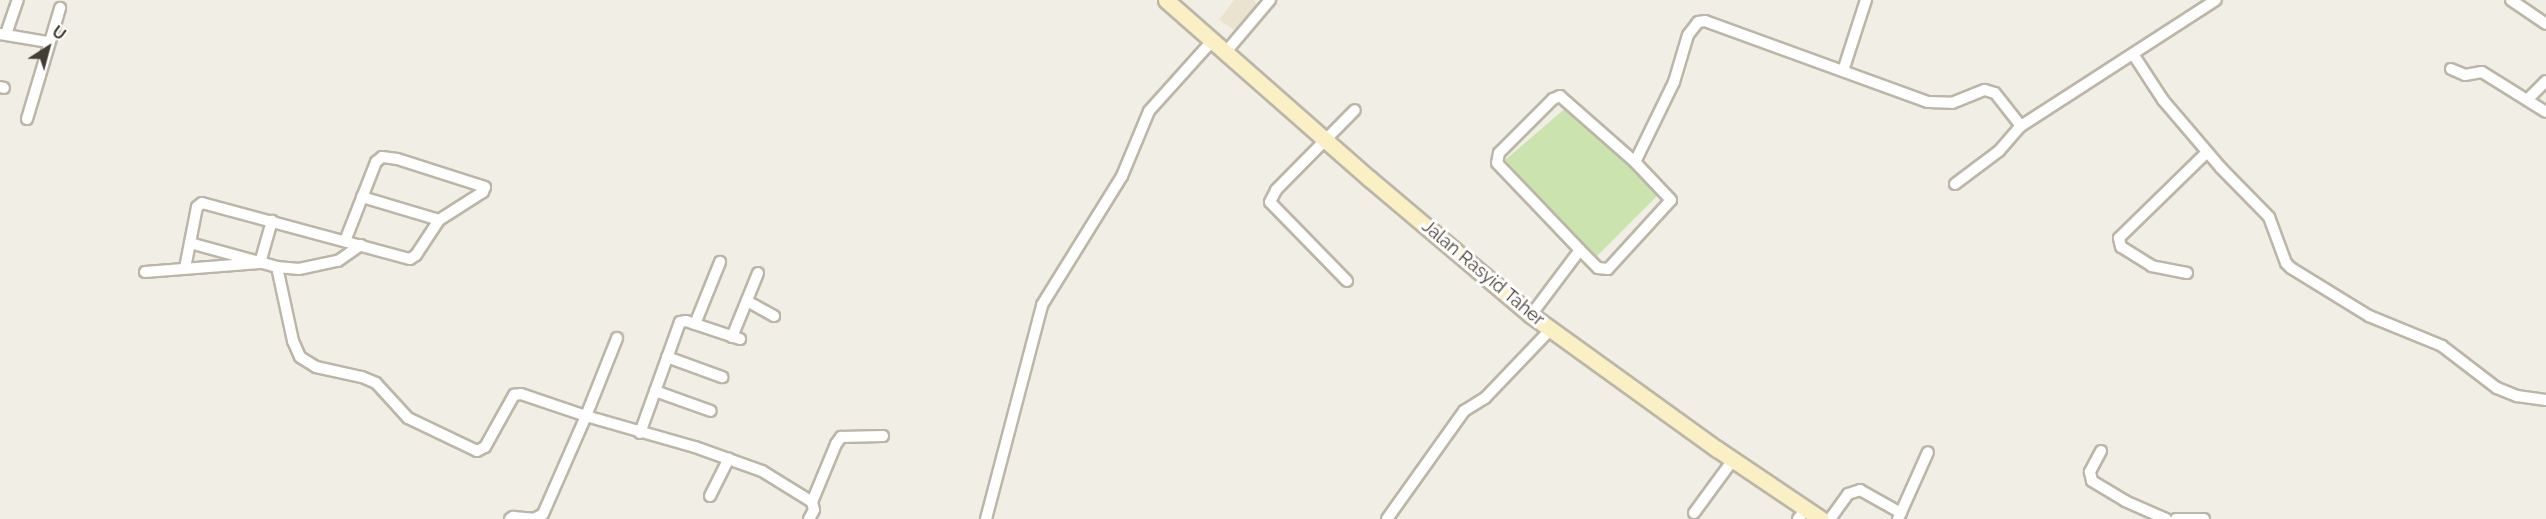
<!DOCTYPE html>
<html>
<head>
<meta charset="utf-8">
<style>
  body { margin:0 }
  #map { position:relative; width:2546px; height:519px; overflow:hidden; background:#f1eee5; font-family:Raleway,sans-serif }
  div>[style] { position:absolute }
  .education>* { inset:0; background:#eae3cf }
  .green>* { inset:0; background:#cbe4af }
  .roads { filter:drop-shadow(2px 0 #bcb6a8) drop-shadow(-2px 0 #bcb6a8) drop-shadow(0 2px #bcb6a8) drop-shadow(0 -2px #bcb6a8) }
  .street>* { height:10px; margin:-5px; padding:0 5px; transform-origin:5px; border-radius:5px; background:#fff }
  .secondary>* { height:15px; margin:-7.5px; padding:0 7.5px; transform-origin:7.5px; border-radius:7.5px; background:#fbf0c5 }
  span { translate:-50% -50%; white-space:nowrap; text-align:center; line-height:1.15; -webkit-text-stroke:6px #fff; paint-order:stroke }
  .street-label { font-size:18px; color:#433e35 }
  .north { position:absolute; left:18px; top:18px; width:60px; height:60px; -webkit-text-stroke:4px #fff; paint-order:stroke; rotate:36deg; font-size:16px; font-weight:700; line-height:24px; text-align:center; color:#433e35 }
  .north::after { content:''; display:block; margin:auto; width:21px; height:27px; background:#433e35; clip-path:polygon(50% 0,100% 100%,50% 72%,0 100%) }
</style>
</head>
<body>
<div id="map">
  <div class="education">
    <div style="clip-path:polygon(1234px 0,1253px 0,1265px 9px,1248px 39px,1219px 20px)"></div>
  </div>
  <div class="green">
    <div style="clip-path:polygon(1568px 106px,1659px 194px,1593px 260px,1505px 160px)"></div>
  </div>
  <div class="roads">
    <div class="street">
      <div style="left:2511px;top:0;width:42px;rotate:34.4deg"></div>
      <div style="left:0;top:34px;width:49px;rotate:9.5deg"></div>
      <div style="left:6px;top:34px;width:36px;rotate:-71deg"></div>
      <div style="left:1225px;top:53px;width:70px;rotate:-49.7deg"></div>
      <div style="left:2133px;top:54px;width:55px;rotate:56.9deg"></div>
      <div style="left:2163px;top:100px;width:89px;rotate:49.5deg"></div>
      <div style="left:2221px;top:168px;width:69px;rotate:45.6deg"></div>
      <div style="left:2269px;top:217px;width:49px;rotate:69.7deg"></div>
      <div style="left:2286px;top:263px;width:7px;rotate:45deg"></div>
      <div style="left:2291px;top:268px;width:92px;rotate:31.6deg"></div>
      <div style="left:2369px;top:316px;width:79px;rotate:22.3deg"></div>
      <div style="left:2442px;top:346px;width:69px;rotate:37.4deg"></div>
      <div style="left:2497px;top:388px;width:22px;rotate:22deg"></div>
      <div style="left:2517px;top:396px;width:29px;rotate:8deg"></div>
      <div style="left:2451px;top:69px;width:15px;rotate:23deg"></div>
      <div style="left:2465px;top:75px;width:17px;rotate:-10deg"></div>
      <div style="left:2482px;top:72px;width:75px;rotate:32deg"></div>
      <div style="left:1843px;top:71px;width:75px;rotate:-72.1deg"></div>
      <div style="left:0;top:87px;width:4px;rotate:14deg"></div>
      <div style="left:2528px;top:99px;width:25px;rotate:-45deg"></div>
      <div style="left:27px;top:119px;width:116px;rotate:-73.4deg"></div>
      <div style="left:1635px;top:162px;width:89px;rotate:-64deg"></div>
      <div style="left:1674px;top:82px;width:49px;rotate:-73.4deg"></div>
      <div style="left:1688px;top:35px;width:16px;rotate:-52deg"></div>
      <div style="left:1698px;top:22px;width:7px;rotate:-8deg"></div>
      <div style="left:1705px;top:21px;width:237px;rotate:20deg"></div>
      <div style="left:1928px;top:102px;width:24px;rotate:2deg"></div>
      <div style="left:1952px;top:103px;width:35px;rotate:-22deg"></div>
      <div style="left:1985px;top:90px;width:10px;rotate:17deg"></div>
      <div style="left:1995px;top:93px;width:42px;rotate:51.8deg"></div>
      <div style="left:1955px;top:184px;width:55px;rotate:-36.9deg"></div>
      <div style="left:1999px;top:151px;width:33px;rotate:-49deg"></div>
      <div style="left:2021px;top:126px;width:232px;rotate:-32.9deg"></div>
      <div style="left:362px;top:197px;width:80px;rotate:16.6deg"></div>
      <div style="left:190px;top:243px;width:90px;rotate:15.4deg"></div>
      <div style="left:277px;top:267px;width:22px;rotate:5deg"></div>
      <div style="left:299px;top:269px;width:40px;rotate:-12deg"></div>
      <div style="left:338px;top:261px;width:28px;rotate:-35deg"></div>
      <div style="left:277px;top:267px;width:76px;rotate:77.8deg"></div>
      <div style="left:293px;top:341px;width:17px;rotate:66deg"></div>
      <div style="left:300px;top:357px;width:19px;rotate:32deg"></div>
      <div style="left:316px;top:367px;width:47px;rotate:12.3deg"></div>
      <div style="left:362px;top:377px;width:15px;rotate:23deg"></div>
      <div style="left:376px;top:383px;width:47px;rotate:47.6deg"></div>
      <div style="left:408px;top:418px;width:76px;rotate:25.6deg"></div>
      <div style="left:477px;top:451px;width:9px;rotate:-27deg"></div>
      <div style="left:485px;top:447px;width:60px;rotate:-60.9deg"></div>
      <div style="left:514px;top:395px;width:7px;rotate:-8deg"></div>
      <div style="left:521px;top:394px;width:69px;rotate:18.7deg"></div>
      <div style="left:586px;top:416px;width:84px;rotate:-68.3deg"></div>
      <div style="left:185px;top:268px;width:62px;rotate:-78.9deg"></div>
      <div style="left:197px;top:207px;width:6px;rotate:-39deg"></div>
      <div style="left:202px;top:203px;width:215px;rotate:15.1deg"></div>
      <div style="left:410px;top:259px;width:7px;rotate:-34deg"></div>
      <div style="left:416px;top:255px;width:42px;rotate:-56.7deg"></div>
      <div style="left:439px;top:220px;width:52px;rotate:-32.5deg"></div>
      <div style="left:483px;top:192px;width:5px;rotate:-68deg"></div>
      <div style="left:485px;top:187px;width:92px;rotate:-162.3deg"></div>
      <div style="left:397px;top:159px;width:15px;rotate:-172deg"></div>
      <div style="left:382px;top:157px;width:8px;rotate:140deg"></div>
      <div style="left:376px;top:162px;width:85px;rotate:111.4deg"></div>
      <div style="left:145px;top:272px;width:115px;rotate:-4.5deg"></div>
      <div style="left:260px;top:263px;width:44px;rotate:-74.1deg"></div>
      <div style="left:2187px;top:273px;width:36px;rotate:-169deg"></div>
      <div style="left:2152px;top:266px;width:36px;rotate:-148deg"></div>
      <div style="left:2121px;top:247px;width:9px;rotate:-103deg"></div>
      <div style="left:2119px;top:238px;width:123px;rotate:-44.3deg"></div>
      <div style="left:1347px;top:281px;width:110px;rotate:-134.3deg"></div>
      <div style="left:1270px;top:202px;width:13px;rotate:-63deg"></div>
      <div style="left:1276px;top:190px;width:112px;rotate:-45.4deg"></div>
      <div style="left:747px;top:301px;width:31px;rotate:29deg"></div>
      <div style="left:1531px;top:315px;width:81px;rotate:-53deg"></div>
      <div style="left:1580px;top:250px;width:25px;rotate:45deg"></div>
      <div style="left:1598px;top:268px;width:10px;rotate:6deg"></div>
      <div style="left:1608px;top:269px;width:93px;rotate:-47.6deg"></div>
      <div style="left:1671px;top:200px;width:52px;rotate:-133.5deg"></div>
      <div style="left:1635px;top:162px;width:100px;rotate:-138.7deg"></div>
      <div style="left:1560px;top:96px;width:8px;rotate:157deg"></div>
      <div style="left:1553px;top:99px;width:76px;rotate:135deg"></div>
      <div style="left:1499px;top:153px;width:10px;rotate:101deg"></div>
      <div style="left:1497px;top:163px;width:120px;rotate:46.3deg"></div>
      <div style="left:695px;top:324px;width:67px;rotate:-68deg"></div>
      <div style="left:732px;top:337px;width:69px;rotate:-67.9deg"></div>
      <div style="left:667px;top:357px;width:59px;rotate:20deg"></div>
      <div style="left:655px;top:391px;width:59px;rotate:19.7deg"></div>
      <div style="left:640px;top:433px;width:118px;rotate:-70.2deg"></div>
      <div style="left:680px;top:322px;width:6px;rotate:-9deg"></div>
      <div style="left:686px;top:321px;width:57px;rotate:18.4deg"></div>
      <div style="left:2101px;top:451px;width:24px;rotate:118deg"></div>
      <div style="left:2090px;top:472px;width:9px;rotate:77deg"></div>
      <div style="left:2092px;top:481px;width:39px;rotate:31deg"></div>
      <div style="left:2125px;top:501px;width:45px;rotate:23.7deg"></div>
      <div style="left:710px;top:496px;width:42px;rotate:-63.4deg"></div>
      <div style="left:812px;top:502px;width:63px;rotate:-67.5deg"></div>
      <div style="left:836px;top:444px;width:9px;rotate:-54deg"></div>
      <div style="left:841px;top:437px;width:42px;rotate:-1.4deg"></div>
      <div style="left:1694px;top:513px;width:66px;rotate:-53.7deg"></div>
      <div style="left:510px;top:519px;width:4px;rotate:-34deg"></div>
      <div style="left:513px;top:517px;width:21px;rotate:5deg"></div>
      <div style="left:534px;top:519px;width:10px;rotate:-29deg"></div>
      <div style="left:543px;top:514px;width:107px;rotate:-66.3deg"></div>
      <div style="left:586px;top:416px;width:113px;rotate:15.9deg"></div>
      <div style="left:695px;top:447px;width:71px;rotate:19.7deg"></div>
      <div style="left:762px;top:471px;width:59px;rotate:31.8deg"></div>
      <div style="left:812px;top:502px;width:8px;rotate:76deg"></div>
      <div style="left:814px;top:510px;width:10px;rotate:119deg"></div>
      <div style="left:986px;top:519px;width:221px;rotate:-75.3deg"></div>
      <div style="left:1042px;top:305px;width:152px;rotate:-58.2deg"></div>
      <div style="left:1122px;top:176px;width:70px;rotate:-67.4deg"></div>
      <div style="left:1149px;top:111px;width:94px;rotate:-48deg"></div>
      <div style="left:1387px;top:519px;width:133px;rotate:-54.5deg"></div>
      <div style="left:1464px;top:411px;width:25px;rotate:-32deg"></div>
      <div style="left:1485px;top:398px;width:95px;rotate:-46.3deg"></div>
      <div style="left:1798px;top:519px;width:13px;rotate:-51deg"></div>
      <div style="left:1830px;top:519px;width:31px;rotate:-54deg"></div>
      <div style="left:1848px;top:494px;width:13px;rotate:-18deg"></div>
      <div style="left:1860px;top:490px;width:47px;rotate:29.3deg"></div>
      <div style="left:1898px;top:519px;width:73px;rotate:-65.9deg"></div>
      <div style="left:2176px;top:519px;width:28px"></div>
    </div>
    <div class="secondary">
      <div style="left:1166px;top:0;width:271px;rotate:41.3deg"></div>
      <div style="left:1370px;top:179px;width:211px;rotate:40.2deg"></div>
      <div style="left:1531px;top:315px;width:229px;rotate:35.8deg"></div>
      <div style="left:1717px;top:449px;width:125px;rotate:33.9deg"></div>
    </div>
  </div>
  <div class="street-label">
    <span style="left:1483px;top:273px;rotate:40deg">Jalan Rasyid Taher</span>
  </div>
  <div class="north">U</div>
</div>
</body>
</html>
